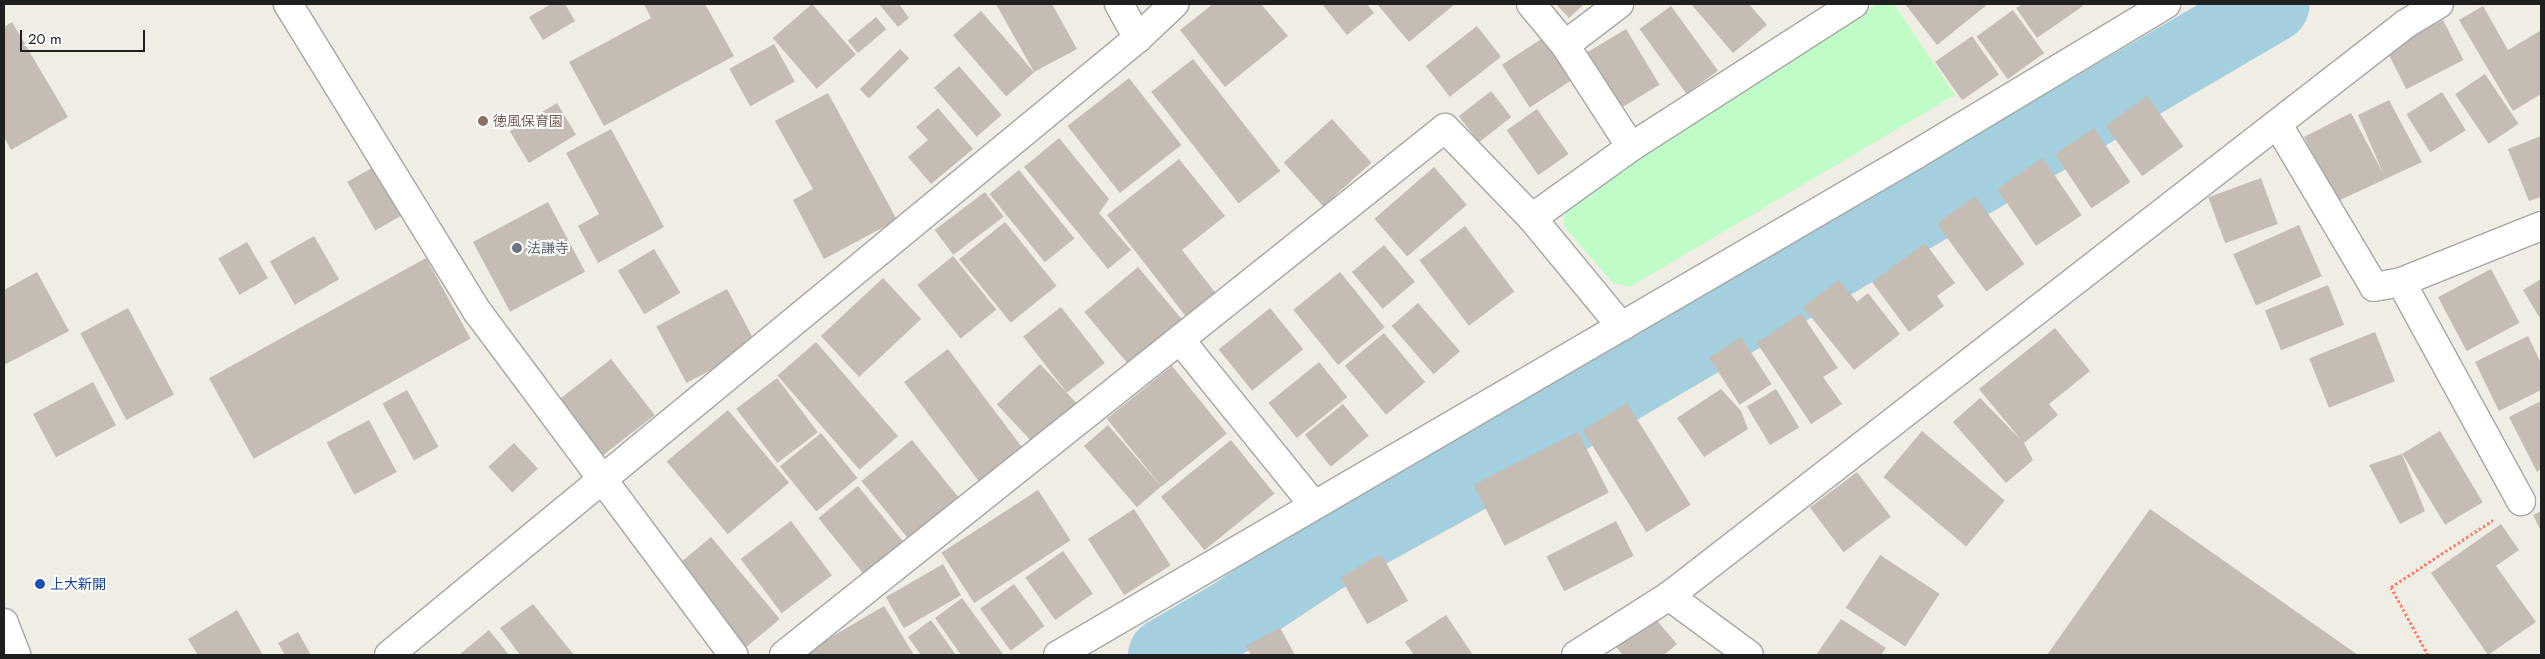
<!DOCTYPE html>
<html>
<head>
<meta charset="utf-8">
<style>
  body { margin:0 }
  #map { position:relative; width:2545px; height:659px; overflow:hidden; background:#f0ede5; font-family:Jost,"Noto Sans JP",sans-serif }
  div>[style] { position:absolute }
  .park>* { inset:0; background:#c0fcc7 }
  .river>* { height:75px; margin:-37.5px; padding:0 37.5px; transform-origin:37.5px; border-radius:37.5px; background:#a3cfdf }
  .building>* { inset:0; background:#c5bcb4; transform-origin:0 0 }
  .path>* { height:3px; margin-top:-1.5px; transform-origin:0; background:repeating-linear-gradient(90deg,#ff7c67 0 2.5px,transparent 0 5px) }
  .roads { filter:drop-shadow(1px 0 #a6a6a6) drop-shadow(-1px 0 #a6a6a6) drop-shadow(0 1px #a6a6a6) drop-shadow(0 -1px #a6a6a6) }
  .minor>* { height:28px; margin:-14px; padding:0 14px; transform-origin:14px; border-radius:14px; background:#fff }
  .dots>* { width:14px; height:14px; translate:-50% -50%; box-sizing:border-box; border:2px solid #fff; border-radius:50% }
  span { translate:-50% -50%; white-space:nowrap; text-align:center; line-height:1.15; -webkit-text-stroke:4px #fff; paint-order:stroke }
  .education-label { font-size:14px; color:#785e54 }
  .left { translate:0 -50%; text-align:left }
  .worship-label { font-size:14px; color:#5b616d }
  .transit-label { font-size:14px; color:#164399 }
  .frame { position:absolute; inset:0; border:5px solid #1f1f1f; pointer-events:none }
  .scale { position:absolute; left:20px; top:30px; width:125px; height:22px; box-sizing:border-box; border:2px solid #1f1f1f; border-top:0; padding-left:6px; font-size:15px; line-height:18px; white-space:nowrap; color:#1f1f1f; -webkit-text-stroke:4px #fff; paint-order:stroke }
</style>
</head>
<body>
<div id="map">
  <div class="park">
    <div style="clip-path:polygon(1877px 4px,1894px 4px,1955px 95px,1630px 287px,1613px 283px,1564px 226px,1565px 205px)"></div>
  </div>
  <div class="river">
    <div style="left:1165px;top:655px;width:75px;rotate:-30.3deg"></div>
    <div style="left:1230px;top:617px;width:114px;rotate:-33.6deg"></div>
    <div style="left:1325px;top:554px;width:157px;rotate:-29deg"></div>
    <div style="left:1462px;top:478px;width:938px;rotate:-30.34deg"></div>
  </div>
  <div class="building">
    <div style="clip-path:polygon(551px 4px,565px 4px,575px 21px,543px 40px,529px 17px)"></div>
    <div style="clip-path:polygon(644px 4px,705px 4px,734px 56px,604px 126px,569px 62px,651px 18px)"></div>
    <div style="left:812px;top:4px;width:67px;height:52px;rotate:49deg"></div>
    <div style="clip-path:polygon(879px 4px,899px 4px,909px 18px,898px 27px)"></div>
    <div style="clip-path:polygon(996px 4px,1052px 4px,1077px 49px,1034px 72px)"></div>
    <div style="clip-path:polygon(1213px 4px,1261px 4px,1288px 36px,1225px 87px,1180px 30px)"></div>
    <div style="clip-path:polygon(1322px 4px,1367px 4px,1374px 13px,1347px 35px)"></div>
    <div style="clip-path:polygon(1377px 4px,1455px 4px,1409px 42px)"></div>
    <div style="clip-path:polygon(1556px 4px,1584px 4px,1569px 18px)"></div>
    <div style="clip-path:polygon(1691px 4px,1749px 4px,1767px 25px,1733px 53px)"></div>
    <div style="clip-path:polygon(1905px 4px,1988px 4px,1937px 45px)"></div>
    <div style="clip-path:polygon(2023px 4px,2082px 4px,2083px 6px,2037px 38px,2016px 8px)"></div>
    <div style="left:1671px;top:6px;width:80px;height:39px;rotate:54deg"></div>
    <div style="clip-path:polygon(2483px 6px,2508px 50px,2540px 31px,2541px 34px,2541px 94px,2513px 111px,2459px 20px)"></div>
    <div style="left:2013px;top:10px;width:53px;height:45px;rotate:54deg"></div>
    <div style="left:981px;top:11px;width:81px;height:37px;rotate:49deg"></div>
    <div style="left:876px;top:17px;width:16px;height:37px;rotate:50deg"></div>
    <div style="left:2443px;top:20px;width:45px;height:64px;rotate:63deg"></div>
    <div style="clip-path:polygon(12px 22px,68px 117px,11px 150px,4px 137px,4px 27px)"></div>
    <div style="left:1477px;top:26px;width:39px;height:65px;rotate:52deg"></div>
    <div style="left:1626px;top:29px;width:65px;height:45px;rotate:59deg"></div>
    <div style="left:1972px;top:36px;width:47px;height:45px;rotate:55deg"></div>
    <div style="left:1543px;top:38px;width:51px;height:49px;rotate:57deg"></div>
    <div style="left:774px;top:44px;width:43px;height:51px;rotate:61deg"></div>
    <div style="left:900px;top:49px;width:13px;height:57px;rotate:45deg"></div>
    <div style="left:1193px;top:59px;width:142px;height:53px;rotate:52deg"></div>
    <div style="left:959px;top:66px;width:65px;height:33px;rotate:49deg"></div>
    <div style="left:2485px;top:74px;width:60px;height:36px;rotate:56deg"></div>
    <div style="left:1129px;top:78px;width:85px;height:78px;rotate:52deg"></div>
    <div style="left:1491px;top:91px;width:33px;height:41px;rotate:52deg"></div>
    <div style="left:2442px;top:92px;width:45px;height:42px;rotate:58deg"></div>
    <div style="clip-path:polygon(828px 93px,897px 220px,824px 259px,793px 200px,813px 189px,775px 121px)"></div>
    <div style="left:2147px;top:96px;width:62px;height:51px;rotate:54deg"></div>
    <div style="clip-path:polygon(2389px 100px,2422px 162px,2338px 201px,2304px 137px,2351px 113px,2383px 173px,2358px 115px)"></div>
    <div style="left:557px;top:103px;width:37px;height:55px;rotate:59deg"></div>
    <div style="clip-path:polygon(938px 108px,973px 149px,931px 184px,908px 157px,928px 140px,916px 127px)"></div>
    <div style="left:1537px;top:109px;width:55px;height:37px;rotate:55deg"></div>
    <div style="left:1332px;top:119px;width:59px;height:65px;rotate:48deg"></div>
    <div style="left:2094px;top:128px;width:65px;height:47px;rotate:56deg"></div>
    <div style="clip-path:polygon(611px 129px,664px 227px,598px 263px,578px 226px,599px 214px,566px 153px)"></div>
    <div style="clip-path:polygon(2541px 136px,2541px 197px,2529px 201px,2508px 149px)"></div>
    <div style="clip-path:polygon(1059px 138px,1109px 199px,1099px 213px,1131px 250px,1108px 269px,1024px 167px)"></div>
    <div style="left:2043px;top:158px;width:69px;height:55px;rotate:56deg"></div>
    <div style="clip-path:polygon(1179px 159px,1225px 216px,1182px 250px,1221px 300px,1191px 323px,1107px 215px)"></div>
    <div style="left:375px;top:166px;width:56px;height:32px;rotate:60deg"></div>
    <div style="left:1434px;top:167px;width:50px;height:79px;rotate:49deg"></div>
    <div style="left:1019px;top:170px;width:88px;height:38px;rotate:51deg"></div>
    <div style="left:2261px;top:178px;width:49px;height:56px;rotate:70deg"></div>
    <div style="left:985px;top:192px;width:31px;height:63px;rotate:53deg"></div>
    <div style="left:1975px;top:196px;width:84px;height:47px;rotate:54deg"></div>
    <div style="left:548px;top:202px;width:79px;height:85px;rotate:62deg"></div>
    <div style="left:1005px;top:222px;width:82px;height:59px;rotate:51deg"></div>
    <div style="left:2299px;top:225px;width:56px;height:72px;rotate:66deg"></div>
    <div style="left:1465px;top:226px;width:82px;height:57px;rotate:53deg"></div>
    <div style="left:314px;top:236px;width:50px;height:51px;rotate:60deg"></div>
    <div style="left:247px;top:242px;width:42px;height:33px;rotate:60deg"></div>
    <div style="clip-path:polygon(1925px 243px,1955px 283px,1937px 296px,1944px 306px,1909px 332px,1872px 282px)"></div>
    <div style="left:1384px;top:245px;width:48px;height:42px;rotate:50deg"></div>
    <div style="left:654px;top:249px;width:51px;height:42px;rotate:59deg"></div>
    <div style="left:953px;top:256px;width:69px;height:46px;rotate:51deg"></div>
    <div style="left:426px;top:258px;width:92px;height:248px;rotate:61deg"></div>
    <div style="left:1138px;top:267px;width:77px;height:70px;rotate:50deg"></div>
    <div style="left:2491px;top:269px;width:61px;height:60px;rotate:62deg"></div>
    <div style="clip-path:polygon(37px 272px,69px 331px,4px 365px,4px 290px)"></div>
    <div style="left:1340px;top:272px;width:71px;height:60px;rotate:51deg"></div>
    <div style="left:883px;top:278px;width:56px;height:85px;rotate:47deg"></div>
    <div style="clip-path:polygon(2541px 279px,2541px 320px,2523px 290px)"></div>
    <div style="clip-path:polygon(1839px 280px,1857px 302px,1868px 293px,1900px 334px,1854px 370px,1803px 307px)"></div>
    <div style="left:2328px;top:285px;width:43px;height:68px;rotate:68deg"></div>
    <div style="left:727px;top:289px;width:64px;height:80px;rotate:62deg"></div>
    <div style="left:1418px;top:303px;width:64px;height:35px;rotate:49deg"></div>
    <div style="left:1061px;top:307px;width:71px;height:48px;rotate:52deg"></div>
    <div style="left:128px;top:308px;width:98px;height:54px;rotate:62deg"></div>
    <div style="left:1270px;top:308px;width:53px;height:66px;rotate:51deg"></div>
    <div style="clip-path:polygon(1801px 313px,1838px 368px,1823px 377px,1842px 404px,1811px 424px,1757px 343px)"></div>
    <div style="clip-path:polygon(2055px 328px,2090px 371px,2049px 404px,2058px 415px,2024px 443px,2033px 460px,2006px 483px,1953px 422px,1980px 398px,2022px 441px,1979px 389px)"></div>
    <div style="left:2375px;top:332px;width:53px;height:71px;rotate:68deg"></div>
    <div style="left:1384px;top:333px;width:64px;height:51px;rotate:50deg"></div>
    <div style="clip-path:polygon(2528px 336px,2541px 363px,2541px 390px,2499px 411px,2475px 362px)"></div>
    <div style="left:1741px;top:337px;width:56px;height:38px;rotate:57deg"></div>
    <div style="left:816px;top:342px;width:125px;height:51px;rotate:49deg"></div>
    <div style="left:948px;top:349px;width:133px;height:55px;rotate:53deg"></div>
    <div style="left:611px;top:359px;width:71px;height:76px;rotate:52deg"></div>
    <div style="left:1319px;top:362px;width:45px;height:65px;rotate:51deg"></div>
    <div style="left:1040px;top:364px;width:62px;height:59px;rotate:47deg"></div>
    <div style="left:1172px;top:366px;width:87px;height:84px;rotate:51deg"></div>
    <div style="left:777px;top:378px;width:68px;height:51px;rotate:53deg"></div>
    <div style="left:93px;top:382px;width:49px;height:68px;rotate:62deg"></div>
    <div style="clip-path:polygon(1721px 389px,1741px 411px,1748px 429px,1704px 457px,1677px 418px)"></div>
    <div style="left:1776px;top:389px;width:45px;height:34px;rotate:59deg"></div>
    <div style="left:407px;top:390px;width:65px;height:28px;rotate:61deg"></div>
    <div style="clip-path:polygon(2541px 401px,2541px 469px,2537px 472px,2509px 417px)"></div>
    <div style="left:1627px;top:403px;width:120px;height:52px;rotate:58deg"></div>
    <div style="left:1343px;top:404px;width:41px;height:49px;rotate:51deg"></div>
    <div style="left:728px;top:410px;width:95px;height:80px;rotate:50deg"></div>
    <div style="left:369px;top:420px;width:59px;height:48px;rotate:62deg"></div>
    <div style="left:1108px;top:425px;width:81px;height:32px;rotate:49deg"></div>
    <div style="left:1922px;top:431px;width:108px;height:60px;rotate:40deg"></div>
    <div style="left:2440px;top:431px;width:83px;height:44px;rotate:59deg"></div>
    <div style="left:1578px;top:432px;width:68px;height:117px;rotate:63deg"></div>
    <div style="left:821px;top:433px;width:58px;height:53px;rotate:51deg"></div>
    <div style="left:912px;top:440px;width:77px;height:65px;rotate:51deg"></div>
    <div style="left:1231px;top:440px;width:69px;height:90px;rotate:51deg"></div>
    <div style="left:514px;top:443px;width:35px;height:35px;rotate:47deg"></div>
    <div style="clip-path:polygon(2402px 454px,2425px 511px,2400px 524px,2369px 465px)"></div>
    <div style="left:1857px;top:472px;width:56px;height:59px;rotate:53deg"></div>
    <div style="left:858px;top:486px;width:77px;height:51px;rotate:51deg"></div>
    <div style="left:1038px;top:490px;width:60px;height:115px;rotate:57deg"></div>
    <div style="left:1134px;top:509px;width:67px;height:55px;rotate:57deg"></div>
    <div style="clip-path:polygon(2150px 509px,2358px 655px,2047px 655px)"></div>
    <div style="clip-path:polygon(2541px 511px,2541px 531px,2533px 515px)"></div>
    <div style="left:791px;top:521px;width:68px;height:63px;rotate:53deg"></div>
    <div style="left:1616px;top:521px;width:39px;height:78px;rotate:63deg"></div>
    <div style="clip-path:polygon(2501px 524px,2519px 550px,2496px 566px,2536px 622px,2488px 655px,2431px 573px)"></div>
    <div style="left:711px;top:537px;width:107px;height:46px;rotate:50deg"></div>
    <div style="left:1063px;top:551px;width:52px;height:46px;rotate:55deg"></div>
    <div style="left:1381px;top:554px;width:54px;height:47px;rotate:60deg"></div>
    <div style="left:1880px;top:555px;width:71px;height:63px;rotate:33deg"></div>
    <div style="left:943px;top:564px;width:36px;height:66px;rotate:60deg"></div>
    <div style="left:1014px;top:584px;width:52px;height:42px;rotate:54deg"></div>
    <div style="clip-path:polygon(962px 598px,1003px 654px,1002px 655px,961px 655px,935px 618px)"></div>
    <div style="clip-path:polygon(533px 604px,565px 644px,574px 655px,520px 655px,500px 628px)"></div>
    <div style="clip-path:polygon(884px 606px,914px 655px,805px 655px,804px 653px)"></div>
    <div style="clip-path:polygon(237px 610px,263px 655px,198px 655px,188px 639px)"></div>
    <div style="clip-path:polygon(1446px 615px,1473px 655px,1414px 655px,1405px 642px)"></div>
    <div style="clip-path:polygon(1653px 616px,1677px 644px,1664px 655px,1623px 655px,1616px 647px)"></div>
    <div style="clip-path:polygon(1841px 619px,1886px 648px,1881px 655px,1816px 655px)"></div>
    <div style="clip-path:polygon(931px 620px,956px 655px,921px 655px,908px 637px)"></div>
    <div style="clip-path:polygon(1280px 628px,1295px 655px,1251px 655px,1246px 646px)"></div>
    <div style="clip-path:polygon(489px 630px,509px 655px,459px 655px)"></div>
    <div style="clip-path:polygon(298px 632px,311px 655px,285px 655px,278px 643px)"></div>
  </div>
  <div class="path">
    <div style="left:2428px;top:655px;width:77px;rotate:-118.6deg"></div>
    <div style="left:2391px;top:587px;width:122px;rotate:-33.3deg"></div>
  </div>
  <div class="roads">
    <div class="minor">
      <div style="left:288px;top:4px;width:361px;rotate:58.4deg"></div>
      <div style="left:477px;top:311px;width:429px;rotate:53.3deg"></div>
      <div style="left:1119px;top:4px;width:39px;rotate:61deg"></div>
      <div style="left:1531px;top:4px;width:53px;rotate:50.3deg"></div>
      <div style="left:1565px;top:45px;width:121px;rotate:57.1deg"></div>
      <div style="left:1565px;top:45px;width:68px;rotate:-37.2deg"></div>
      <div style="left:2278px;top:125px;width:188px;rotate:59.3deg"></div>
      <div style="left:2374px;top:287px;width:27px;rotate:-10deg"></div>
      <div style="left:2401px;top:282px;width:151px;rotate:-21.8deg"></div>
      <div style="left:1532px;top:218px;width:122px;rotate:-35.6deg"></div>
      <div style="left:1631px;top:147px;width:265px;rotate:-32.7deg"></div>
      <div style="left:2401px;top:282px;width:250px;rotate:61.3deg"></div>
      <div style="left:1181px;top:341px;width:210px;rotate:51deg"></div>
      <div style="left:1669px;top:596px;width:99px;rotate:36.4deg"></div>
      <div style="left:4px;top:623px;width:34px;rotate:69deg"></div>
      <div style="left:389px;top:655px;width:970px;rotate:-39.48deg"></div>
      <div style="left:1138px;top:38px;width:50px;rotate:-43.4deg"></div>
      <div style="left:784px;top:655px;width:845px;rotate:-38.56deg"></div>
      <div style="left:1445px;top:128px;width:125px;rotate:46deg"></div>
      <div style="left:1532px;top:218px;width:141px;rotate:50.5deg"></div>
      <div style="left:1058px;top:655px;width:992px;rotate:-30.26deg"></div>
      <div style="left:1915px;top:155px;width:293px;rotate:-31deg"></div>
      <div style="left:1576px;top:655px;width:110px;rotate:-32.4deg"></div>
      <div style="left:1669px;top:596px;width:934px;rotate:-37.83deg"></div>
      <div style="left:2407px;top:23px;width:37px;rotate:-31deg"></div>
    </div>
  </div>
  <div class="dots">
    <div style="left:483px;top:121px;background:#8d6e63"></div>
    <div style="left:517px;top:248px;background:#6b7280"></div>
    <div style="left:40px;top:584px;background:#1a4fb4"></div>
  </div>
  <div class="education-label">
    <span class="left" style="left:493px;top:121px">徳風保育園</span>
  </div>
  <div class="worship-label">
    <span class="left" style="left:527px;top:248px">法謙寺</span>
  </div>
  <div class="transit-label">
    <span class="left" style="left:50px;top:584px">上大新開</span>
  </div>
  <div class="frame"></div>
  <div class="scale">20 m</div>
</div>
</body>
</html>
